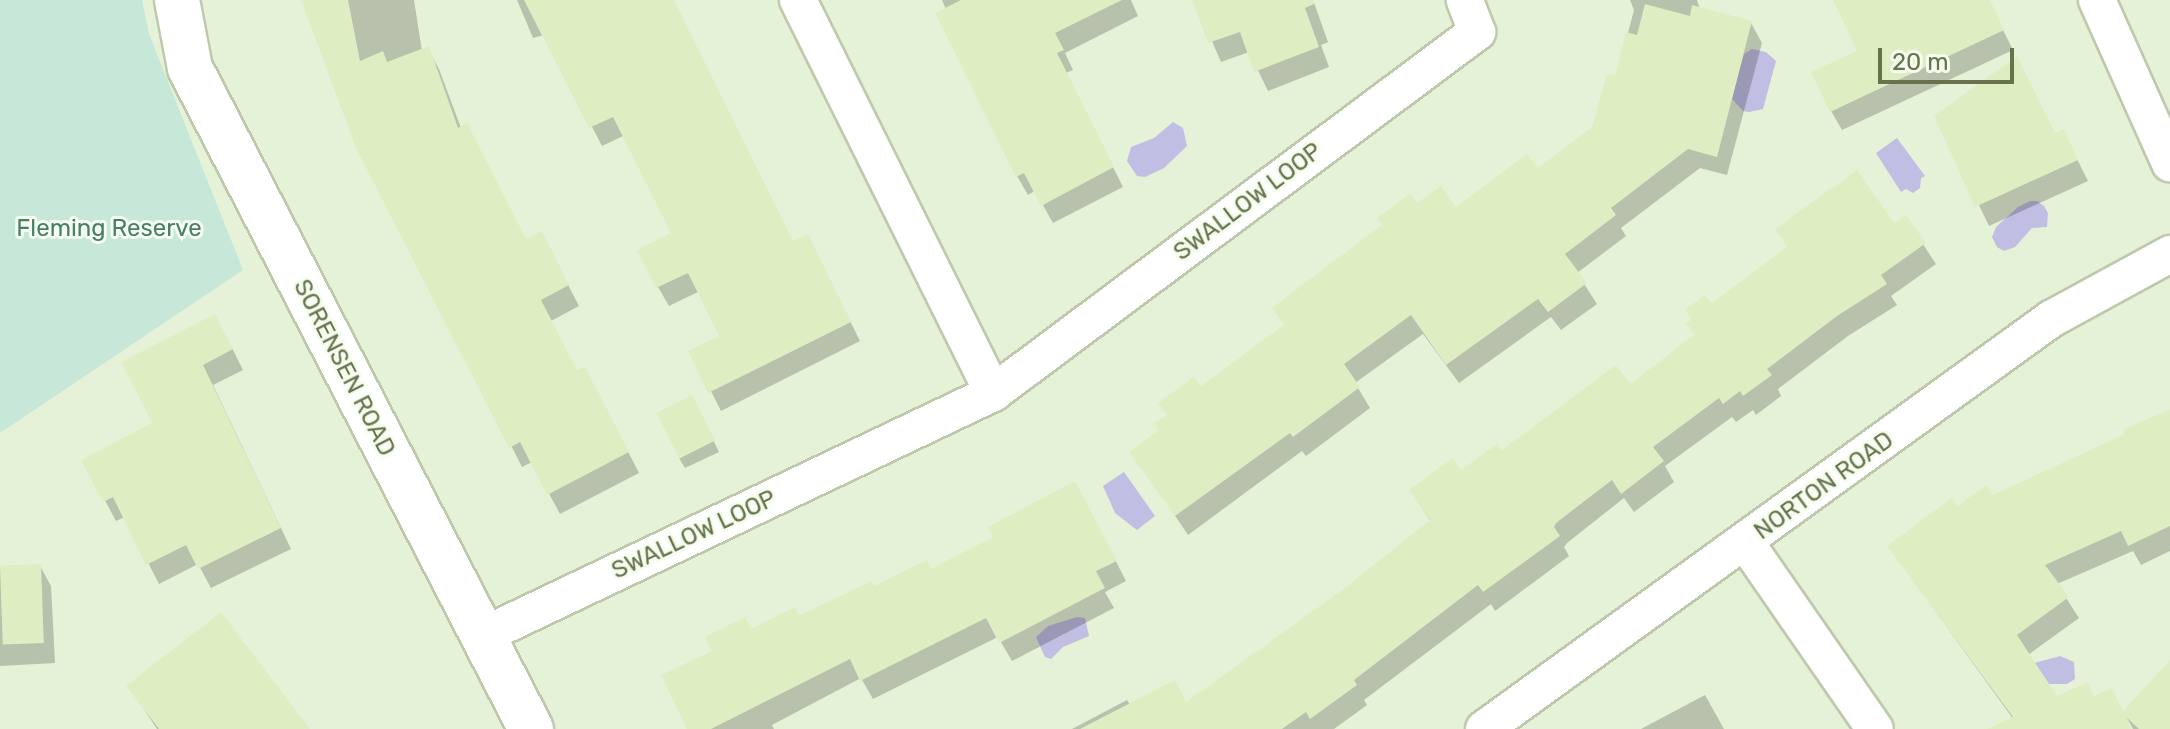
<!DOCTYPE html>
<html>
<head>
<meta charset="utf-8">
<style>
  body { margin:0 }
  #map { position:relative; width:2170px; height:729px; overflow:hidden; background:#f0fbe8; font-family:Rubik,sans-serif }
  div>[style] { position:absolute }
  .residential>* { inset:0; background:#e5f2d7; transform-origin:0 0 }
  .green>* { inset:0; background:#c7e7d9 }
  .water>* { inset:0; background:#c1bee3 }
  .shadow>* { inset:0; background:#0003 }
  .building>* { inset:0; background:#dfeec2; transform-origin:0 0 }
  .roads { filter:drop-shadow(2px 0 #bec9ac) drop-shadow(-2px 0 #bec9ac) drop-shadow(0 2px #bec9ac) drop-shadow(0 -2px #bec9ac) }
  .minor>* { height:36px; margin:-18px; padding:0 18px; transform-origin:18px; border-radius:18px; background:#fff }
  .tertiary>* { height:44px; margin:-22px; padding:0 22px; transform-origin:22px; border-radius:22px; background:#fff }
  span { translate:-50% -50%; white-space:nowrap; text-align:center; line-height:1.15; -webkit-text-stroke:6px #f5feee; paint-order:stroke }
  .street-label { font-size:24px; color:#68734e }
  .park-label { font-size:24px; color:#4a7d6b }
  .scale { position:absolute; left:1878px; top:48px; width:136px; height:36px; box-sizing:border-box; border:4px solid #68734e; border-top:0; padding-left:10px; font-size:24px; line-height:28px; white-space:nowrap; color:#68734e; -webkit-text-stroke:6px #f5feee; paint-order:stroke }
</style>
</head>
<body>
<div id="map">
  <div class="residential">
    <div style="left:0;top:0;width:2170px;height:729px"></div>
  </div>
  <div class="green">
    <div style="clip-path:polygon(0 0,142px 0,149px 34px,243px 270px,0 433px)"></div>
  </div>
  <div class="water">
    <div style="clip-path:polygon(1752px 49px,1766px 52px,1776px 61px,1763px 109px,1749px 112px,1743px 111px,1732px 99px,1744px 54px)"></div>
    <div style="clip-path:polygon(1173px 122px,1183px 128px,1187px 146px,1164px 168px,1145px 177px,1137px 176px,1127px 161px,1131px 147px,1154px 138px)"></div>
    <div style="clip-path:polygon(1897px 138px,1925px 176px,1921px 178px,1920px 188px,1913px 193px,1906px 189px,1901px 192px,1876px 153px)"></div>
    <div style="clip-path:polygon(2030px 201px,2037px 201px,2044px 206px,2048px 213px,2047px 227px,2032px 228px,2015px 247px,2004px 251px,1997px 247px,1992px 237px,1996px 227px,2018px 207px)"></div>
    <div style="clip-path:polygon(1124px 472px,1155px 516px,1137px 530px,1115px 513px,1103px 486px)"></div>
    <div style="clip-path:polygon(1077px 617px,1085px 618px,1089px 636px,1063px 647px,1051px 659px,1045px 657px,1036px 637px,1048px 626px)"></div>
    <div style="clip-path:polygon(2060px 656px,2074px 662px,2075px 679px,2067px 684px,2046px 684px,2031px 664px)"></div>
  </div>
  <div class="shadow">
    <div style="clip-path:polygon(306px 0,414px 0,422px 51px,428px 49px,439px 69px,461px 128px,526px 241px,552px 254px,579px 306px,551px 321px,578px 373px,596px 389px,639px 473px,560px 514px,532px 462px,522px 467px,359px 144px)"></div>
    <div style="clip-path:polygon(517px 0,673px 0,793px 243px,818px 256px,860px 341px,721px 411px,691px 352px,722px 337px,700px 291px,669px 306px,658px 287px,640px 251px,673px 234px,625px 135px,602px 146px,544px 35px,533px 38px)"></div>
    <div style="clip-path:polygon(942px 0,1131px 0,1138px 16px,1065px 53px,1073px 70px,1066px 73px,1123px 187px,1053px 223px,1035px 191px,1028px 195px,1017px 176px)"></div>
    <div style="clip-path:polygon(1194px 0,1313px 0,1328px 42px,1321px 45px,1329px 67px,1268px 91px,1249px 52px,1221px 62px)"></div>
    <div style="clip-path:polygon(1630px 0,1697px 0,1700px 9px,1751px 23px,1762px 43px,1727px 175px,1700px 168px,1621px 228px,1626px 236px,1577px 273px,1597px 304px,1561px 330px,1551px 317px,1459px 383px,1423px 334px,1355px 383px,1370px 408px,1306px 456px,1302px 451px,1188px 535px,1132px 452px,1161px 431px,1200px 389px,1285px 326px,1416px 206px,1455px 210px,1537px 171px,1594px 129px,1616px 78px,1634px 10px)"></div>
    <div style="clip-path:polygon(1835px 0,1988px 0,2013px 50px,1842px 130px,1831px 111px,1860px 52px)"></div>
    <div style="clip-path:polygon(1936px 116px,2055px 135px,2063px 131px,2088px 181px,1989px 226px)"></div>
    <div style="clip-path:polygon(1905px 217px,1936px 264px,1891px 296px,1897px 305px,1848px 336px,1778px 389px,1781px 396px,1756px 415px,1753px 410px,1736px 422px,1732px 417px,1665px 466px,1674px 482px,1634px 512px,1624px 498px,1567px 543px,1564px 547px,1569px 556px,1495px 611px,1491px 604px,1364px 700px,1367px 705px,1334px 729px,1072px 729px,1127px 700px,1130px 705px,1186px 704px,1343px 592px,1431px 522px,1411px 491px,1461px 473px,1630px 386px,1695px 337px,1712px 306px,1894px 226px)"></div>
    <div style="clip-path:polygon(226px 336px,243px 370px,213px 385px,291px 549px,211px 588px,198px 564px,159px 584px,125px 517px,116px 521px,84px 461px,155px 424px)"></div>
    <div style="clip-path:polygon(697px 407px,719px 452px,685px 468px,679px 458px)"></div>
    <div style="clip-path:polygon(2170px 411px,2170px 551px,2141px 565px,2133px 551px,2057px 584px,2079px 618px,2028px 655px,2056px 699px,2085px 729px,2003px 729px,2016px 723px,1889px 547px,1957px 509px,1993px 497px,2128px 435px)"></div>
    <div style="clip-path:polygon(1086px 503px,1126px 581px,1105px 592px,1114px 608px,1012px 661px,998px 637px,873px 699px,861px 678px,772px 725px,774px 729px,689px 729px,751px 632px,931px 572px)"></div>
    <div style="clip-path:polygon(40px 566px,51px 586px,55px 663px,0 666px,0 568px)"></div>
    <div style="clip-path:polygon(2170px 663px,2170px 729px,2133px 729px,2124px 713px)"></div>
    <div style="clip-path:polygon(129px 687px,308px 729px,157px 729px)"></div>
    <div style="clip-path:polygon(1705px 695px,1724px 729px,1641px 729px)"></div>
  </div>
  <div class="building">
    <div style="clip-path:polygon(301px 0,348px 0,360px 61px,383px 51px,387px 62px,429px 46px,458px 128px,467px 123px,526px 239px,542px 231px,569px 285px,541px 300px,577px 370px,585px 367px,629px 452px,547px 495px,520px 442px,509px 448px,356px 148px)"></div>
    <div style="clip-path:polygon(524px 0,674px 0,793px 241px,808px 234px,851px 322px,708px 393px,688px 351px,719px 336px,688px 273px,656px 288px,637px 250px,671px 233px,613px 117px,589px 128px)"></div>
    <div style="clip-path:polygon(961px 0,1122px 0,1055px 33px,1064px 50px,1057px 53px,1114px 167px,1041px 206px,1024px 173px,1016px 177px,935px 13px)"></div>
    <div style="clip-path:polygon(1192px 0,1314px 0,1314px 4px,1305px 8px,1319px 47px,1254px 72px,1240px 32px,1208px 43px)"></div>
    <div style="clip-path:polygon(1833px 0,1990px 0,2004px 30px,1830px 112px,1811px 72px,1857px 51px)"></div>
    <div style="clip-path:polygon(1645px 4px,1690px 16px,1692px 5px,1752px 21px,1717px 157px,1688px 149px,1611px 208px,1616px 215px,1565px 254px,1587px 283px,1548px 312px,1538px 299px,1446px 365px,1411px 315px,1344px 364px,1360px 387px,1293px 437px,1290px 433px,1175px 516px,1129px 452px,1159px 430px,1155px 423px,1167px 415px,1158px 403px,1194px 377px,1201px 386px,1284px 325px,1272px 308px,1382px 225px,1377px 218px,1410px 194px,1417px 203px,1441px 186px,1456px 207px,1527px 154px,1538px 168px,1592px 127px,1607px 74px,1615px 76px,1626px 32px,1637px 35px)"></div>
    <div style="clip-path:polygon(2017px 56px,2055px 133px,2064px 129px,2078px 160px,1975px 207px,1934px 116px)"></div>
    <div style="clip-path:polygon(1857px 170px,1894px 223px,1906px 215px,1926px 243px,1881px 275px,1887px 284px,1837px 316px,1767px 369px,1772px 375px,1743px 396px,1740px 391px,1723px 404px,1719px 398px,1653px 447px,1664px 461px,1621px 494px,1612px 480px,1556px 523px,1554px 527px,1560px 536px,1483px 592px,1478px 585px,1354px 680px,1357px 685px,1310px 719px,1306px 712px,1282px 729px,1080px 729px,1175px 680px,1186px 702px,1341px 591px,1430px 520px,1409px 490px,1453px 458px,1461px 470px,1497px 444px,1502px 450px,1616px 365px,1630px 384px,1694px 335px,1686px 324px,1691px 319px,1685px 310px,1705px 295px,1712px 303px,1787px 247px,1775px 229px)"></div>
    <div style="clip-path:polygon(215px 314px,233px 349px,203px 365px,281px 528px,198px 569px,186px 545px,146px 565px,113px 497px,103px 502px,81px 460px,152px 423px,121px 362px)"></div>
    <div style="left:692px;top:395px;width:51px;height:40px;rotate:63deg"></div>
    <div style="clip-path:polygon(2170px 409px,2170px 526px,2128px 546px,2121px 531px,2045px 565px,2069px 597px,2017px 635px,2057px 696px,2088px 682px,2094px 696px,2112px 688px,2123px 711px,2170px 660px,2170px 729px,2139px 729px,2126px 717px,2131px 729px,1987px 729px,2013px 717px,1887px 546px,1952px 498px,1958px 506px,1986px 485px,1993px 495px,2125px 434px,2123px 430px)"></div>
    <div style="clip-path:polygon(1075px 481px,1117px 561px,1096px 571px,1105px 588px,999px 643px,986px 618px,860px 681px,850px 659px,711px 729px,687px 729px,661px 675px,712px 651px,705px 637px,745px 617px,751px 629px,795px 607px,799px 616px,871px 581px,874px 586px,927px 560px,931px 569px,993px 537px,988px 527px)"></div>
    <div style="left:41px;top:564px;width:79px;height:41px;rotate:88deg"></div>
    <div style="clip-path:polygon(221px 612px,310px 729px,159px 729px,126px 686px)"></div>
  </div>
  <div class="roads">
    <div class="minor">
      <div style="left:798px;top:0;width:439px;rotate:63.6deg"></div>
      <div style="left:2097px;top:0;width:179px;rotate:65.9deg"></div>
      <div style="left:1746px;top:543px;width:226px;rotate:55.3deg"></div>
      <div style="left:482px;top:636px;width:566px;rotate:-25.43deg"></div>
      <div style="left:993px;top:393px;width:604px;rotate:-36.72deg"></div>
      <div style="left:1477px;top:32px;width:34px;rotate:-111deg"></div>
      <div style="left:1484px;top:729px;width:700px;rotate:-35.87deg"></div>
      <div style="left:2051px;top:319px;width:136px;rotate:-28.6deg"></div>
    </div>
    <div class="tertiary">
      <div style="left:177px;top:0;width:69px;rotate:79.2deg"></div>
      <div style="left:190px;top:68px;width:744px;rotate:62.71deg"></div>
    </div>
  </div>
  <div class="street-label">
    <span style="left:1248px;top:202px;rotate:-37deg">SWALLOW LOOP</span>
    <span style="left:344px;top:368px;rotate:63deg">SORENSEN ROAD</span>
    <span style="left:1824px;top:486px;rotate:-36deg">NORTON ROAD</span>
    <span style="left:694px;top:535px;rotate:-25deg">SWALLOW LOOP</span>
  </div>
  <div class="park-label">
    <span style="left:109px;top:229px">Fleming Reserve</span>
  </div>
  <div class="scale">20 m</div>
</div>
</body>
</html>
